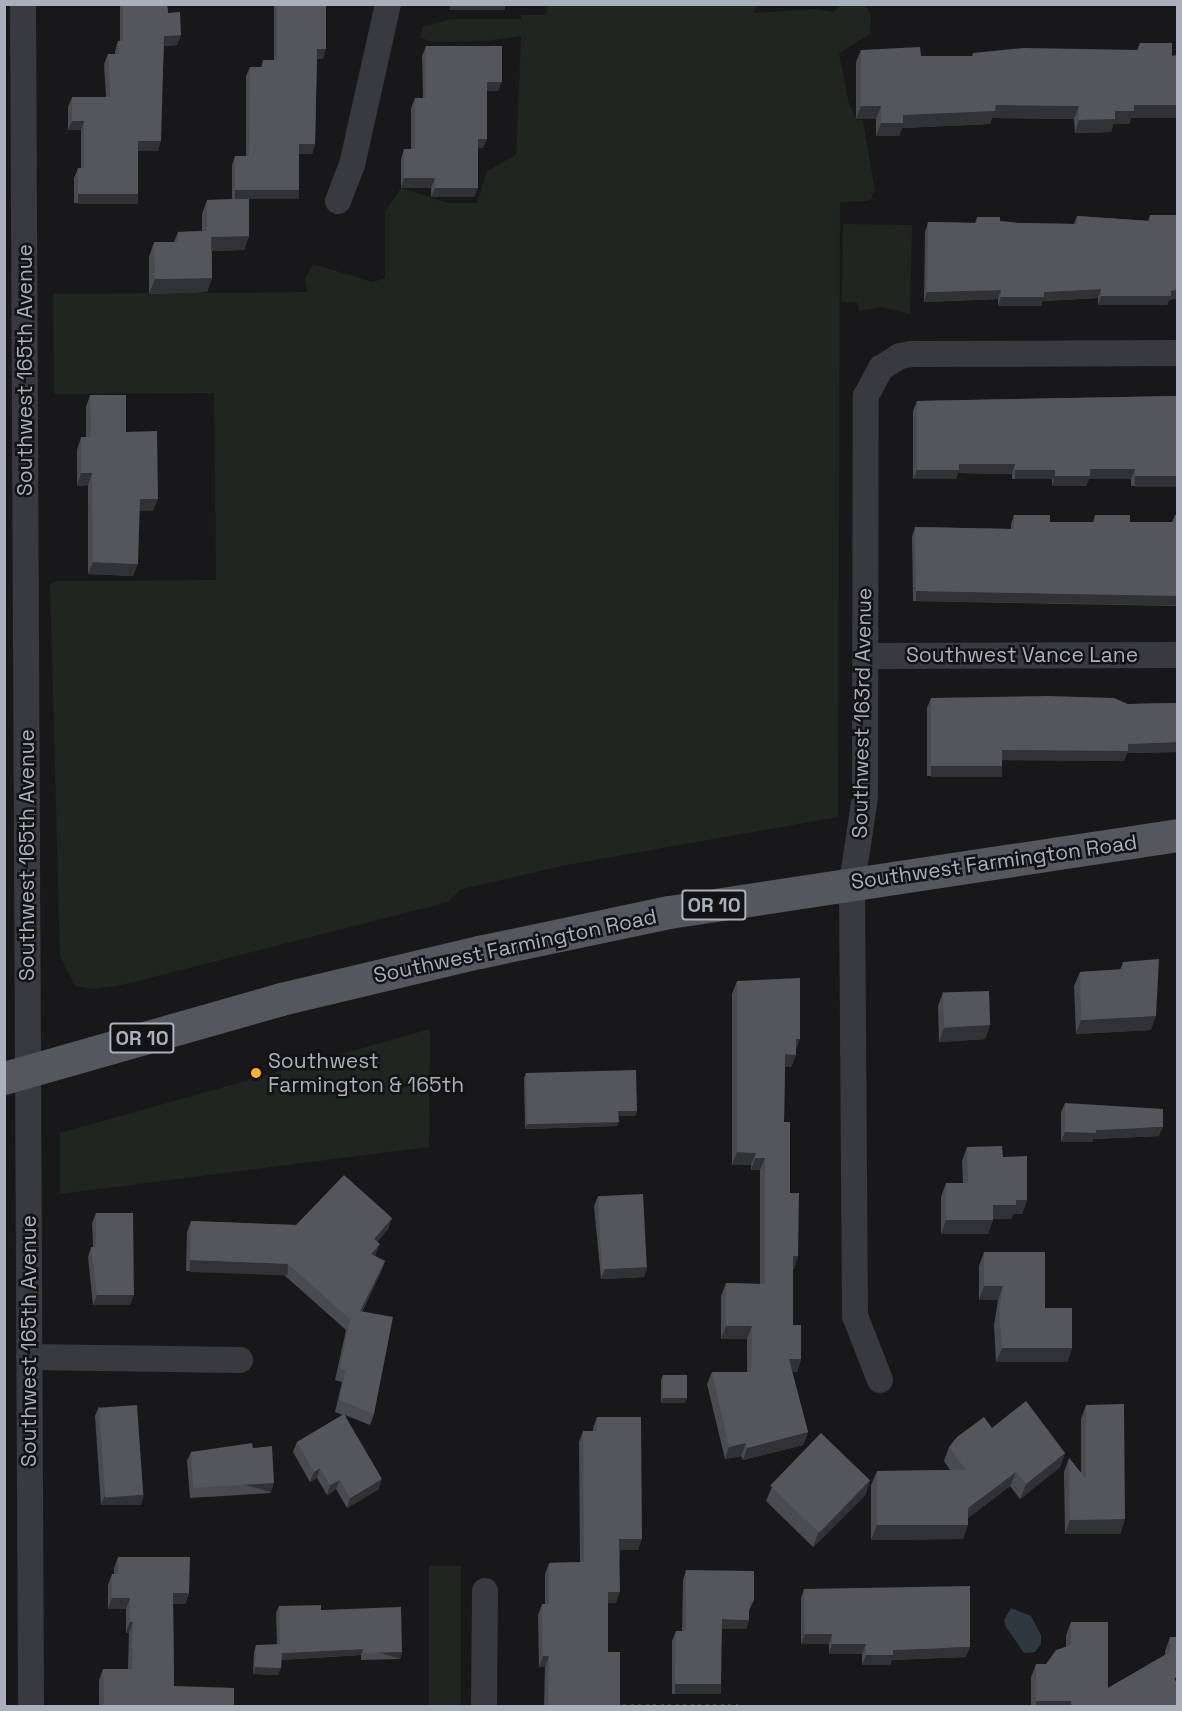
<!DOCTYPE html>
<html>
<head>
<meta charset="utf-8">
<style>
  body { margin:0 }
  #map { position:relative; width:1182px; height:1711px; overflow:hidden; background:#18181b; font-family:"Space Grotesk",sans-serif }
  div>[style] { position:absolute }
  .green>* { inset:0; background:#1e261f; transform-origin:0 0 }
  .water>* { inset:0; background:#2d3840 }
  .path>* { height:4px; margin-top:-2px; transform-origin:0; background:repeating-linear-gradient(90deg,#3f4147 0 3px,transparent 0 7.5px) }
  .minor>* { height:26px; margin:-13px; padding:0 13px; transform-origin:13px; border-radius:13px; background:#393a40 }
  .primary>* { height:33px; margin:-16.5px; padding:0 16.5px; transform-origin:16.5px; border-radius:16.5px; background:#55575f }
  .wall>* { inset:0; background:#494b50 }
  .shaded-wall>* { inset:0; background:#313236; transform-origin:0 0 }
  .building>* { inset:0; background:#54565c; transform-origin:0 0 }
  .dots>* { width:16px; height:16px; translate:-50% -50%; box-sizing:border-box; border:3px solid #131316; border-radius:50% }
  span { translate:-50% -50%; white-space:nowrap; text-align:center; line-height:1.15; -webkit-text-stroke:5px #131316; paint-order:stroke }
  .shield-label span { padding:2px 4px; background:#131316; border:2px solid; border-radius:4px; -webkit-text-stroke-width:0 }
  .shield-label { font-size:20px; color:#aab0bb; font-weight:700 }
  .street-label { font-size:21px; color:#aab0bb }
  .poi-label { font-size:21px; color:#aab0bb }
  .left { translate:0 -50%; text-align:left }
  .frame { position:absolute; inset:0; border:6px solid #aab0bb; pointer-events:none }
</style>
</head>
<body>
<div id="map">
  <div class="green">
    <div style="clip-path:polygon(548px 5px,757px 5px,754px 13px,815px 9px,834px 12px,841px 5px,865px 5px,871px 16px,870px 34px,839px 53px,849px 104px,856px 119px,863px 121px,875px 191px,869px 201px,840px 202px,838px 817px,561px 866px,459px 890px,448px 902px,122px 985px,94px 989px,75px 986px,60px 956px,50px 584px,56px 581px,216px 580px,214px 393px,54px 394px,53px 294px,307px 292px,305px 279px,313px 264px,373px 282px,385px 278px,385px 212px,401px 188px,448px 203px,477px 203px,487px 171px,516px 155px,521px 36px,488px 41px,433px 42px,421px 38px,422px 27px,451px 19px,521px 19px,521px 15px,546px 15px)"></div>
    <div style="clip-path:polygon(843px 224px,912px 225px,910px 314px,882px 307px,859px 311px,858px 302px,842px 302px)"></div>
    <div style="clip-path:polygon(430px 1029px,429px 1147px,60px 1194px,60px 1133px)"></div>
    <div style="left:429px;top:1566px;width:32px;height:140px"></div>
  </div>
  <div class="water">
    <div style="clip-path:polygon(1011px 1608px,1031px 1616px,1041px 1635px,1041px 1644px,1035px 1652px,1024px 1653px,1006px 1627px,1004px 1620px)"></div>
  </div>
  <div class="path">
    <div style="left:616px;top:1706px;width:122px"></div>
  </div>
  <div class="minor">
    <div style="left:23px;top:4px;width:1702px;rotate:89.73deg"></div>
    <div style="left:338px;top:201px;width:39px;rotate:-69deg"></div>
    <div style="left:352px;top:165px;width:165px;rotate:-77.4deg"></div>
    <div style="left:866px;top:656px;width:312px;rotate:-0.2deg"></div>
    <div style="left:29px;top:1357px;width:211px;rotate:0.8deg"></div>
    <div style="left:880px;top:1380px;width:69px;rotate:-111.3deg"></div>
    <div style="left:855px;top:1316px;width:433px;rotate:-90.4deg"></div>
    <div style="left:852px;top:883px;width:87px;rotate:-81.4deg"></div>
    <div style="left:865px;top:797px;width:401px;rotate:-89.9deg"></div>
    <div style="left:866px;top:396px;width:32px;rotate:-62deg"></div>
    <div style="left:881px;top:368px;width:22px;rotate:-32deg"></div>
    <div style="left:900px;top:356px;width:11px;rotate:-10deg"></div>
    <div style="left:911px;top:354px;width:267px;rotate:-0.2deg"></div>
    <div style="left:484px;top:1706px;width:115px;rotate:-89.5deg"></div>
  </div>
  <div class="primary">
    <div style="left:4px;top:1078px;width:288px;rotate:-15.9deg"></div>
    <div style="left:281px;top:999px;width:204px;rotate:-13.4deg"></div>
    <div style="left:479px;top:952px;width:194px;rotate:-11.9deg"></div>
    <div style="left:669px;top:912px;width:515px;rotate:-8.6deg"></div>
  </div>
  <div class="wall">
    <div style="clip-path:polygon(105px 4px,167px 4px,168px 13px,181px 35px,177px 45px,164px 46px,158px 151px,138px 151px,134px 203px,74px 203px,74px 178px,78px 168px,81px 168px,81px 130px,68px 130px,68px 107px,72px 97px,106px 97px,104px 64px,108px 54px,115px 54px,115px 51px,118px 41px,120px 41px,120px 5px,105px 5px)"></div>
    <div style="clip-path:polygon(274px 4px,326px 4px,323px 59px,317px 59px,315px 144px,312px 154px,299px 154px,299px 190px,295px 199px,249px 199px,249px 236px,244px 250px,212px 251px,212px 278px,207px 292px,149px 294px,149px 257px,154px 242px,174px 242px,178px 232px,202px 231px,202px 214px,207px 200px,232px 199px,232px 165px,235px 156px,246px 156px,246px 76px,250px 67px,261px 67px,263px 60px,274px 60px)"></div>
    <div style="clip-path:polygon(1140px 43px,1172px 56px,1178px 55px,1178px 118px,1131px 118px,1129px 124px,1113px 124px,1111px 132px,1075px 133px,1074px 119px,992px 118px,990px 124px,902px 128px,899px 136px,876px 136px,876px 119px,856px 119px,856px 62px,861px 50px,921px 56px,972px 56px,973px 53px,1137px 50px)"></div>
    <div style="clip-path:polygon(426px 46px,498px 91px,487px 91px,483px 148px,478px 148px,474px 197px,431px 197px,431px 188px,401px 188px,401px 159px,404px 149px,411px 149px,411px 108px,415px 98px,423px 98px,422px 56px)"></div>
    <div style="clip-path:polygon(1150px 215px,1178px 298px,1169px 300px,1167px 305px,1098px 305px,1098px 298px,1042px 301px,1041px 306px,998px 306px,998px 299px,924px 302px,925px 232px,928px 222px,975px 223px,977px 217px,1000px 221px,1019px 223px,1074px 224px,1077px 216px,1148px 221px)"></div>
    <div style="clip-path:polygon(90px 395px,126px 432px,153px 511px,139px 511px,133px 576px,88px 574px,88px 485px,77px 486px,77px 450px,81px 437px,86px 437px,86px 407px)"></div>
    <div style="clip-path:polygon(1178px 396px,1178px 486px,1131px 486px,1131px 479px,1089px 479px,1086px 486px,1052px 486px,1052px 479px,1012px 479px,1012px 474px,958px 473px,956px 479px,913px 479px,913px 411px,917px 401px)"></div>
    <div style="clip-path:polygon(1014px 515px,1050px 522px,1093px 522px,1095px 515px,1130px 522px,1172px 522px,1175px 515px,1178px 515px,1178px 606px,913px 601px,912px 537px,915px 527px,1011px 529px,1011px 524px)"></div>
    <div style="clip-path:polygon(931px 698px,1128px 704px,1178px 703px,1178px 752px,1127px 753px,1124px 761px,1002px 760px,1002px 766px,999px 776px,927px 776px,927px 708px)"></div>
    <div style="clip-path:polygon(1123px 962px,1151px 1030px,1076px 1034px,1074px 986px,1080px 972px,1120px 970px)"></div>
    <div style="clip-path:polygon(737px 981px,796px 1051px,796px 1055px,791px 1067px,785px 1067px,784px 1122px,790px 1193px,798px 1256px,794px 1269px,793px 1269px,793px 1325px,801px 1359px,797px 1372px,792px 1372px,808px 1432px,803px 1445px,743px 1460px,741px 1456px,725px 1459px,707px 1384px,712px 1372px,747px 1372px,747px 1339px,721px 1339px,721px 1296px,726px 1283px,760px 1284px,760px 1170px,751px 1170px,751px 1165px,732px 1165px,732px 994px)"></div>
    <div style="clip-path:polygon(943px 992px,990px 1025px,985px 1039px,939px 1042px,938px 1006px)"></div>
    <div style="clip-path:polygon(526px 1073px,637px 1111px,635px 1116px,618px 1116px,619px 1122px,617px 1126px,525px 1129px,524px 1078px)"></div>
    <div style="clip-path:polygon(1065px 1103px,1159px 1136px,1093px 1139px,1092px 1142px,1061px 1142px,1061px 1112px)"></div>
    <div style="clip-path:polygon(967px 1147px,1003px 1157px,1027px 1200px,1022px 1214px,1013px 1214px,1011px 1219px,993px 1219px,988px 1234px,941px 1234px,941px 1197px,946px 1183px,963px 1183px,962px 1161px)"></div>
    <div style="clip-path:polygon(598px 1196px,647px 1267px,644px 1277px,601px 1279px,594px 1206px)"></div>
    <div style="clip-path:polygon(96px 1213px,130px 1305px,93px 1305px,88px 1257px,91px 1247px,93px 1247px,92px 1223px)"></div>
    <div style="clip-path:polygon(392px 1218px,388px 1229px,377px 1242px,375px 1256px,385px 1261px,381px 1272px,362px 1312px,374px 1414px,370px 1425px,345px 1415px,379px 1489px,347px 1508px,336px 1489px,327px 1495px,317px 1478px,310px 1482px,293px 1452px,297px 1442px,343px 1415px,335px 1412px,342px 1382px,335px 1380px,346px 1330px,284px 1275px,186px 1271px,187px 1232px,191px 1221px,296px 1225px)"></div>
    <div style="clip-path:polygon(984px 1252px,1045px 1308px,1072px 1348px,1067px 1362px,996px 1362px,994px 1325px,998px 1300px,979px 1300px,979px 1266px)"></div>
    <div style="clip-path:polygon(663px 1375px,685px 1403px,661px 1403px,661px 1380px)"></div>
    <div style="clip-path:polygon(1086px 1405px,1125px 1519px,1120px 1534px,1065px 1534px,1064px 1472px,1069px 1458px,1081px 1473px,1081px 1419px)"></div>
    <div style="clip-path:polygon(99px 1406px,141px 1505px,101px 1505px,95px 1416px)"></div>
    <div style="clip-path:polygon(597px 1417px,638px 1550px,620px 1550px,616px 1603px,608px 1603px,608px 1652px,620px 1707px,544px 1707px,545px 1667px,539px 1667px,538px 1615px,542px 1604px,545px 1604px,545px 1574px,549px 1563px,580px 1562px,579px 1442px,583px 1431px,593px 1431px,593px 1428px)"></div>
    <div style="clip-path:polygon(992px 1428px,1065px 1453px,1060px 1467px,1020px 1499px,1010px 1486px,968px 1518px,963px 1539px,871px 1540px,871px 1485px,877px 1471px,950px 1470px,944px 1461px,949px 1447px)"></div>
    <div style="clip-path:polygon(253px 1448px,271px 1493px,190px 1498px,187px 1461px,191px 1452px)"></div>
    <div style="clip-path:polygon(870px 1480px,865px 1495px,813px 1547px,766px 1501px,772px 1487px)"></div>
    <div style="clip-path:polygon(118px 1557px,189px 1593px,185px 1604px,173px 1604px,174px 1686px,234px 1707px,99px 1707px,99px 1680px,103px 1669px,128px 1669px,129px 1633px,126px 1633px,126px 1609px,108px 1609px,108px 1585px,112px 1574px,114px 1574px,114px 1568px)"></div>
    <div style="clip-path:polygon(686px 1570px,754px 1600px,749px 1611px,749px 1620px,746px 1629px,722px 1629px,718px 1694px,672px 1694px,672px 1641px,676px 1631px,682px 1631px,683px 1580px)"></div>
    <div style="clip-path:polygon(804px 1589px,966px 1657px,892px 1660px,890px 1665px,862px 1665px,862px 1654px,829px 1654px,829px 1644px,801px 1644px,801px 1598px)"></div>
    <div style="clip-path:polygon(279px 1606px,321px 1610px,402px 1652px,400px 1659px,361px 1660px,361px 1655px,281px 1660px,278px 1675px,253px 1674px,254px 1652px,256px 1645px,277px 1645px,276px 1613px)"></div>
    <div style="clip-path:polygon(1071px 1622px,1108px 1688px,1165px 1655px,1165px 1651px,1170px 1637px,1178px 1707px,1031px 1707px,1031px 1677px,1036px 1664px,1046px 1664px,1066px 1647px,1066px 1635px)"></div>
  </div>
  <div class="shaded-wall">
    <div style="left:450px;top:4px;width:55px;height:6px"></div>
    <div style="clip-path:polygon(181px 35px,177px 45px,160px 46px,164px 36px)"></div>
    <div style="clip-path:polygon(317px 49px,326px 49px,323px 59px,314px 59px)"></div>
    <div style="clip-path:polygon(487px 82px,502px 82px,498px 91px,483px 91px)"></div>
    <div style="clip-path:polygon(996px 105px,1079px 106px,1074px 119px,992px 118px,990px 124px,902px 128px,899px 136px,876px 136px,881px 123px,903px 115px)"></div>
    <div style="clip-path:polygon(1134px 105px,1178px 105px,1178px 118px,1131px 118px,1129px 124px,1113px 124px,1111px 132px,1075px 133px,1079px 120px)"></div>
    <div style="clip-path:polygon(861px 106px,881px 106px,876px 119px,856px 119px)"></div>
    <div style="clip-path:polygon(72px 121px,84px 121px,81px 130px,68px 130px)"></div>
    <div style="clip-path:polygon(478px 139px,487px 139px,483px 148px,474px 148px)"></div>
    <div style="clip-path:polygon(138px 141px,161px 141px,158px 151px,134px 151px)"></div>
    <div style="clip-path:polygon(299px 144px,315px 144px,312px 154px,295px 154px)"></div>
    <div style="clip-path:polygon(404px 178px,435px 178px,431px 188px,401px 188px)"></div>
    <div style="clip-path:polygon(435px 188px,478px 188px,474px 197px,431px 197px)"></div>
    <div style="left:235px;top:190px;width:64px;height:9px"></div>
    <div style="left:78px;top:194px;width:60px;height:10px"></div>
    <div style="clip-path:polygon(249px 236px,244px 250px,206px 251px,211px 237px)"></div>
    <div style="clip-path:polygon(212px 278px,207px 292px,149px 294px,155px 279px)"></div>
    <div style="clip-path:polygon(1101px 289px,1098px 298px,1042px 301px,1041px 306px,998px 306px,1001px 297px,1044px 292px)"></div>
    <div style="clip-path:polygon(1178px 289px,1178px 298px,1169px 300px,1167px 305px,1098px 305px,1101px 296px,1171px 291px)"></div>
    <div style="clip-path:polygon(1001px 290px,998px 299px,924px 302px,927px 292px)"></div>
    <div style="clip-path:polygon(959px 464px,1015px 464px,1012px 474px,958px 473px,956px 479px,913px 479px,917px 470px)"></div>
    <div style="clip-path:polygon(1090px 469px,1135px 469px,1131px 479px,1089px 479px,1086px 486px,1052px 486px,1055px 476px)"></div>
    <div style="left:1015px;top:470px;width:40px;height:9px"></div>
    <div style="clip-path:polygon(81px 473px,92px 473px,88px 485px,77px 486px)"></div>
    <div style="left:1135px;top:476px;width:43px;height:11px"></div>
    <div style="clip-path:polygon(140px 499px,158px 499px,153px 511px,135px 511px)"></div>
    <div style="clip-path:polygon(93px 562px,138px 564px,133px 576px,88px 574px)"></div>
    <div style="left:916px;top:591px;width:262px;height:10px;rotate:1deg"></div>
    <div style="clip-path:polygon(1178px 742px,1178px 752px,1127px 753px,1124px 761px,999px 760px,1002px 750px,1128px 744px)"></div>
    <div style="left:931px;top:766px;width:71px;height:11px"></div>
    <div style="clip-path:polygon(1156px 1016px,1151px 1030px,1076px 1034px,1081px 1020px)"></div>
    <div style="clip-path:polygon(990px 1025px,985px 1039px,939px 1042px,944px 1028px)"></div>
    <div style="clip-path:polygon(796px 1039px,800px 1039px,795px 1052px)"></div>
    <div style="clip-path:polygon(785px 1054px,796px 1055px,791px 1067px,781px 1067px)"></div>
    <div style="clip-path:polygon(618px 1111px,637px 1111px,635px 1116px,616px 1116px)"></div>
    <div style="clip-path:polygon(619px 1122px,617px 1126px,525px 1129px,527px 1124px)"></div>
    <div style="clip-path:polygon(1163px 1127px,1159px 1136px,1093px 1139px,1092px 1142px,1061px 1142px,1065px 1132px,1096px 1130px)"></div>
    <div style="clip-path:polygon(737px 1152px,756px 1153px,751px 1165px,732px 1165px)"></div>
    <div style="clip-path:polygon(755px 1158px,765px 1158px,760px 1170px,751px 1170px)"></div>
    <div style="clip-path:polygon(1016px 1200px,1027px 1200px,1022px 1214px,1013px 1214px,1011px 1219px,988px 1219px,993px 1205px)"></div>
    <div style="clip-path:polygon(392px 1218px,388px 1229px,370px 1250px,374px 1239px)"></div>
    <div style="clip-path:polygon(946px 1220px,993px 1220px,988px 1234px,941px 1234px)"></div>
    <div style="clip-path:polygon(380px 1244px,375px 1256px,367px 1266px,371px 1254px)"></div>
    <div style="clip-path:polygon(793px 1256px,798px 1256px,794px 1269px,788px 1269px)"></div>
    <div style="left:190px;top:1260px;width:98px;height:12px;rotate:2deg"></div>
    <div style="clip-path:polygon(385px 1261px,381px 1272px,356px 1323px,360px 1311px)"></div>
    <div style="clip-path:polygon(647px 1267px,644px 1277px,601px 1279px,605px 1269px)"></div>
    <div style="clip-path:polygon(984px 1286px,1003px 1286px,998px 1300px,979px 1300px)"></div>
    <div style="clip-path:polygon(97px 1295px,134px 1295px,130px 1305px,93px 1305px)"></div>
    <div style="clip-path:polygon(726px 1326px,752px 1326px,747px 1339px,721px 1339px)"></div>
    <div style="clip-path:polygon(1002px 1348px,1072px 1348px,1067px 1362px,996px 1362px)"></div>
    <div style="clip-path:polygon(789px 1359px,801px 1359px,797px 1372px,784px 1372px)"></div>
    <div style="clip-path:polygon(663px 1398px,687px 1398px,685px 1403px,661px 1403px)"></div>
    <div style="clip-path:polygon(808px 1432px,803px 1445px,743px 1460px,747px 1448px)"></div>
    <div style="clip-path:polygon(746px 1443px,741px 1456px,725px 1459px,729px 1447px)"></div>
    <div style="clip-path:polygon(1065px 1453px,1060px 1467px,1020px 1499px,1026px 1484px)"></div>
    <div style="clip-path:polygon(320px 1468px,317px 1478px,310px 1482px,314px 1472px)"></div>
    <div style="clip-path:polygon(1016px 1472px,1010px 1486px,963px 1522px,968px 1508px)"></div>
    <div style="clip-path:polygon(382px 1479px,379px 1489px,347px 1508px,350px 1498px)"></div>
    <div style="clip-path:polygon(340px 1480px,336px 1489px,327px 1495px,330px 1485px)"></div>
    <div style="clip-path:polygon(870px 1480px,865px 1495px,813px 1547px,818px 1533px)"></div>
    <div style="left:274px;top:1483px;width:10px;height:81px;rotate:107deg"></div>
    <div style="clip-path:polygon(105px 1495px,144px 1495px,141px 1505px,101px 1505px)"></div>
    <div style="clip-path:polygon(1125px 1519px,1120px 1534px,1065px 1534px,1070px 1520px)"></div>
    <div style="clip-path:polygon(877px 1525px,968px 1525px,963px 1539px,871px 1540px)"></div>
    <div style="clip-path:polygon(619px 1539px,642px 1539px,638px 1550px,615px 1550px)"></div>
    <div style="clip-path:polygon(608px 1592px,620px 1592px,616px 1603px,604px 1603px)"></div>
    <div style="clip-path:polygon(173px 1593px,189px 1593px,185px 1604px,169px 1604px)"></div>
    <div style="clip-path:polygon(112px 1598px,130px 1598px,126px 1609px,108px 1609px)"></div>
    <div style="clip-path:polygon(722px 1619px,749px 1620px,746px 1629px,718px 1629px)"></div>
    <div style="clip-path:polygon(130px 1622px,133px 1622px,129px 1633px,126px 1633px)"></div>
    <div style="clip-path:polygon(805px 1634px,832px 1634px,829px 1644px,801px 1644px)"></div>
    <div style="clip-path:polygon(832px 1644px,866px 1644px,862px 1654px,829px 1654px)"></div>
    <div style="clip-path:polygon(970px 1647px,966px 1657px,892px 1660px,890px 1665px,862px 1665px,866px 1655px,893px 1650px)"></div>
    <div style="clip-path:polygon(363px 1649px,361px 1655px,279px 1660px,282px 1653px)"></div>
    <div style="left:402px;top:1652px;width:7px;height:39px;rotate:106deg"></div>
    <div style="clip-path:polygon(543px 1656px,549px 1656px,545px 1667px,539px 1667px)"></div>
    <div style="clip-path:polygon(255px 1667px,281px 1668px,278px 1675px,253px 1674px)"></div>
    <div style="left:675px;top:1684px;width:46px;height:10px"></div>
    <div style="left:1036px;top:1701px;width:35px;height:6px"></div>
  </div>
  <div class="building">
    <div style="clip-path:polygon(123px 4px,167px 4px,168px 13px,180px 12px,181px 35px,164px 36px,161px 141px,138px 141px,138px 194px,78px 194px,78px 168px,84px 168px,84px 121px,72px 121px,72px 97px,110px 97px,108px 54px,119px 54px,118px 41px,123px 41px)"></div>
    <div style="clip-path:polygon(277px 4px,326px 4px,326px 49px,317px 49px,315px 144px,299px 144px,299px 190px,235px 190px,235px 156px,249px 156px,250px 67px,263px 67px,263px 60px,277px 60px)"></div>
    <div style="clip-path:polygon(1140px 43px,1172px 43px,1172px 56px,1178px 55px,1178px 105px,1134px 105px,1134px 111px,1115px 111px,1115px 119px,1079px 120px,1079px 106px,996px 105px,995px 111px,903px 115px,903px 123px,881px 123px,881px 106px,861px 106px,861px 50px,920px 47px,921px 56px,973px 56px,973px 53px,1024px 48px,1139px 50px)"></div>
    <div style="clip-path:polygon(426px 46px,502px 46px,502px 82px,487px 82px,487px 139px,478px 139px,478px 188px,435px 188px,435px 178px,404px 178px,404px 149px,415px 149px,415px 98px,426px 98px)"></div>
    <div style="clip-path:polygon(249px 199px,249px 236px,211px 237px,212px 278px,155px 279px,154px 242px,178px 242px,178px 232px,207px 231px,207px 200px)"></div>
    <div style="clip-path:polygon(1150px 215px,1178px 215px,1178px 289px,1171px 291px,1171px 296px,1101px 296px,1101px 289px,1044px 292px,1044px 297px,1001px 297px,1001px 290px,927px 292px,928px 222px,977px 223px,977px 217px,1000px 217px,1000px 221px,1019px 223px,1077px 224px,1077px 216px,1150px 221px)"></div>
    <div style="clip-path:polygon(90px 395px,126px 395px,126px 432px,157px 431px,158px 499px,140px 499px,138px 564px,93px 562px,92px 473px,81px 473px,81px 437px,91px 437px)"></div>
    <div style="clip-path:polygon(1178px 396px,1178px 476px,1135px 476px,1135px 469px,1090px 469px,1090px 476px,1055px 476px,1055px 470px,1015px 470px,1015px 464px,959px 464px,959px 470px,917px 470px,917px 401px)"></div>
    <div style="clip-path:polygon(1014px 515px,1050px 515px,1050px 522px,1095px 522px,1095px 515px,1130px 515px,1130px 522px,1175px 522px,1175px 515px,1178px 515px,1178px 596px,916px 591px,915px 527px,1014px 529px)"></div>
    <div style="clip-path:polygon(1048px 696px,1114px 698px,1128px 704px,1178px 703px,1178px 742px,1128px 744px,1128px 751px,1002px 750px,1002px 766px,931px 766px,931px 698px)"></div>
    <div style="clip-path:polygon(1159px 959px,1156px 1016px,1081px 1020px,1080px 972px,1123px 969px,1123px 962px)"></div>
    <div style="clip-path:polygon(800px 978px,800px 1039px,796px 1039px,796px 1055px,785px 1054px,784px 1122px,790px 1122px,790px 1193px,799px 1193px,798px 1256px,793px 1256px,793px 1325px,801px 1325px,801px 1359px,789px 1359px,808px 1432px,747px 1448px,746px 1443px,729px 1447px,712px 1372px,751px 1372px,752px 1326px,726px 1326px,726px 1283px,765px 1284px,765px 1158px,755px 1158px,756px 1153px,737px 1152px,737px 981px)"></div>
    <div style="left:989px;top:991px;width:34px;height:46px;rotate:88deg"></div>
    <div style="clip-path:polygon(636px 1070px,637px 1111px,618px 1111px,619px 1122px,527px 1124px,526px 1073px)"></div>
    <div style="clip-path:polygon(1065px 1103px,1163px 1109px,1163px 1127px,1096px 1130px,1096px 1133px,1065px 1132px)"></div>
    <div style="clip-path:polygon(1002px 1146px,1003px 1157px,1027px 1156px,1027px 1200px,1016px 1200px,1016px 1205px,993px 1205px,993px 1220px,946px 1220px,946px 1183px,968px 1183px,967px 1147px)"></div>
    <div style="clip-path:polygon(344px 1175px,392px 1218px,374px 1239px,380px 1244px,371px 1254px,385px 1261px,360px 1311px,393px 1317px,374px 1414px,339px 1400px,346px 1370px,340px 1369px,350px 1319px,288px 1264px,190px 1260px,191px 1221px,296px 1225px)"></div>
    <div style="left:643px;top:1194px;width:73px;height:45px;rotate:87deg"></div>
    <div style="clip-path:polygon(96px 1213px,133px 1213px,134px 1295px,97px 1295px,91px 1247px,96px 1247px)"></div>
    <div style="clip-path:polygon(984px 1252px,1045px 1252px,1045px 1308px,1072px 1308px,1072px 1348px,1002px 1348px,999px 1311px,1003px 1286px,984px 1286px)"></div>
    <div style="left:663px;top:1375px;width:24px;height:23px"></div>
    <div style="clip-path:polygon(1026px 1401px,1065px 1453px,1026px 1484px,1016px 1472px,968px 1508px,968px 1525px,877px 1525px,877px 1471px,966px 1470px,949px 1447px,957px 1437px,984px 1417px,992px 1428px)"></div>
    <div style="clip-path:polygon(1124px 1404px,1125px 1519px,1070px 1520px,1069px 1458px,1086px 1479px,1086px 1405px)"></div>
    <div style="left:137px;top:1405px;width:90px;height:38px;rotate:86deg"></div>
    <div style="clip-path:polygon(344px 1414px,382px 1479px,350px 1498px,340px 1480px,330px 1485px,320px 1468px,314px 1472px,297px 1442px)"></div>
    <div style="clip-path:polygon(597px 1417px,641px 1417px,642px 1539px,619px 1539px,620px 1592px,608px 1592px,608px 1652px,620px 1652px,620px 1707px,548px 1707px,549px 1656px,543px 1656px,542px 1604px,549px 1604px,549px 1563px,584px 1562px,583px 1431px,597px 1431px)"></div>
    <div style="left:821px;top:1433px;width:68px;height:73px;rotate:44deg"></div>
    <div style="clip-path:polygon(252px 1443px,253px 1448px,272px 1446px,274px 1483px,193px 1488px,191px 1452px)"></div>
    <div style="clip-path:polygon(118px 1557px,190px 1557px,189px 1593px,173px 1593px,174px 1686px,234px 1688px,234px 1707px,104px 1707px,103px 1669px,132px 1669px,133px 1622px,130px 1622px,130px 1598px,112px 1598px,112px 1574px,118px 1574px)"></div>
    <div style="clip-path:polygon(686px 1570px,754px 1571px,754px 1600px,749px 1604px,749px 1620px,722px 1619px,721px 1684px,675px 1684px,676px 1631px,686px 1631px)"></div>
    <div style="clip-path:polygon(970px 1586px,970px 1647px,893px 1650px,893px 1655px,866px 1655px,866px 1644px,832px 1644px,832px 1634px,805px 1634px,804px 1589px)"></div>
    <div style="clip-path:polygon(321px 1605px,321px 1610px,401px 1607px,402px 1652px,363px 1653px,363px 1649px,282px 1653px,281px 1668px,255px 1667px,256px 1645px,280px 1644px,279px 1606px)"></div>
    <div style="clip-path:polygon(1071px 1622px,1108px 1622px,1108px 1688px,1170px 1652px,1170px 1637px,1178px 1637px,1178px 1678px,1174px 1678px,1178px 1685px,1178px 1707px,1072px 1707px,1071px 1701px,1036px 1701px,1036px 1664px,1046px 1664px,1056px 1650px,1071px 1645px)"></div>
  </div>
  <div class="dots">
    <div style="left:256px;top:1073px;background:#fdb12e"></div>
  </div>
  <div class="shield-label">
    <span style="left:714px;top:905px">OR 10</span>
    <span style="left:142px;top:1038px">OR 10</span>
  </div>
  <div class="street-label">
    <span style="left:25px;top:370px;rotate:-90deg">Southwest 165th Avenue</span>
    <span style="left:1022px;top:655px">Southwest Vance Lane</span>
    <span style="left:862px;top:713px;rotate:-89deg">Southwest 163rd Avenue</span>
    <span style="left:27px;top:855px;rotate:-90deg">Southwest 165th Avenue</span>
    <span style="left:994px;top:862px;rotate:-8deg">Southwest Farmington Road</span>
    <span style="left:515px;top:946px;rotate:-12deg">Southwest Farmington Road</span>
    <span style="left:29px;top:1341px;rotate:-90deg">Southwest 165th Avenue</span>
  </div>
  <div class="poi-label">
    <span class="left" style="left:268px;top:1073px">Southwest<br>Farmington &amp; 165th</span>
  </div>
  <div class="frame"></div>
</div>
</body>
</html>
